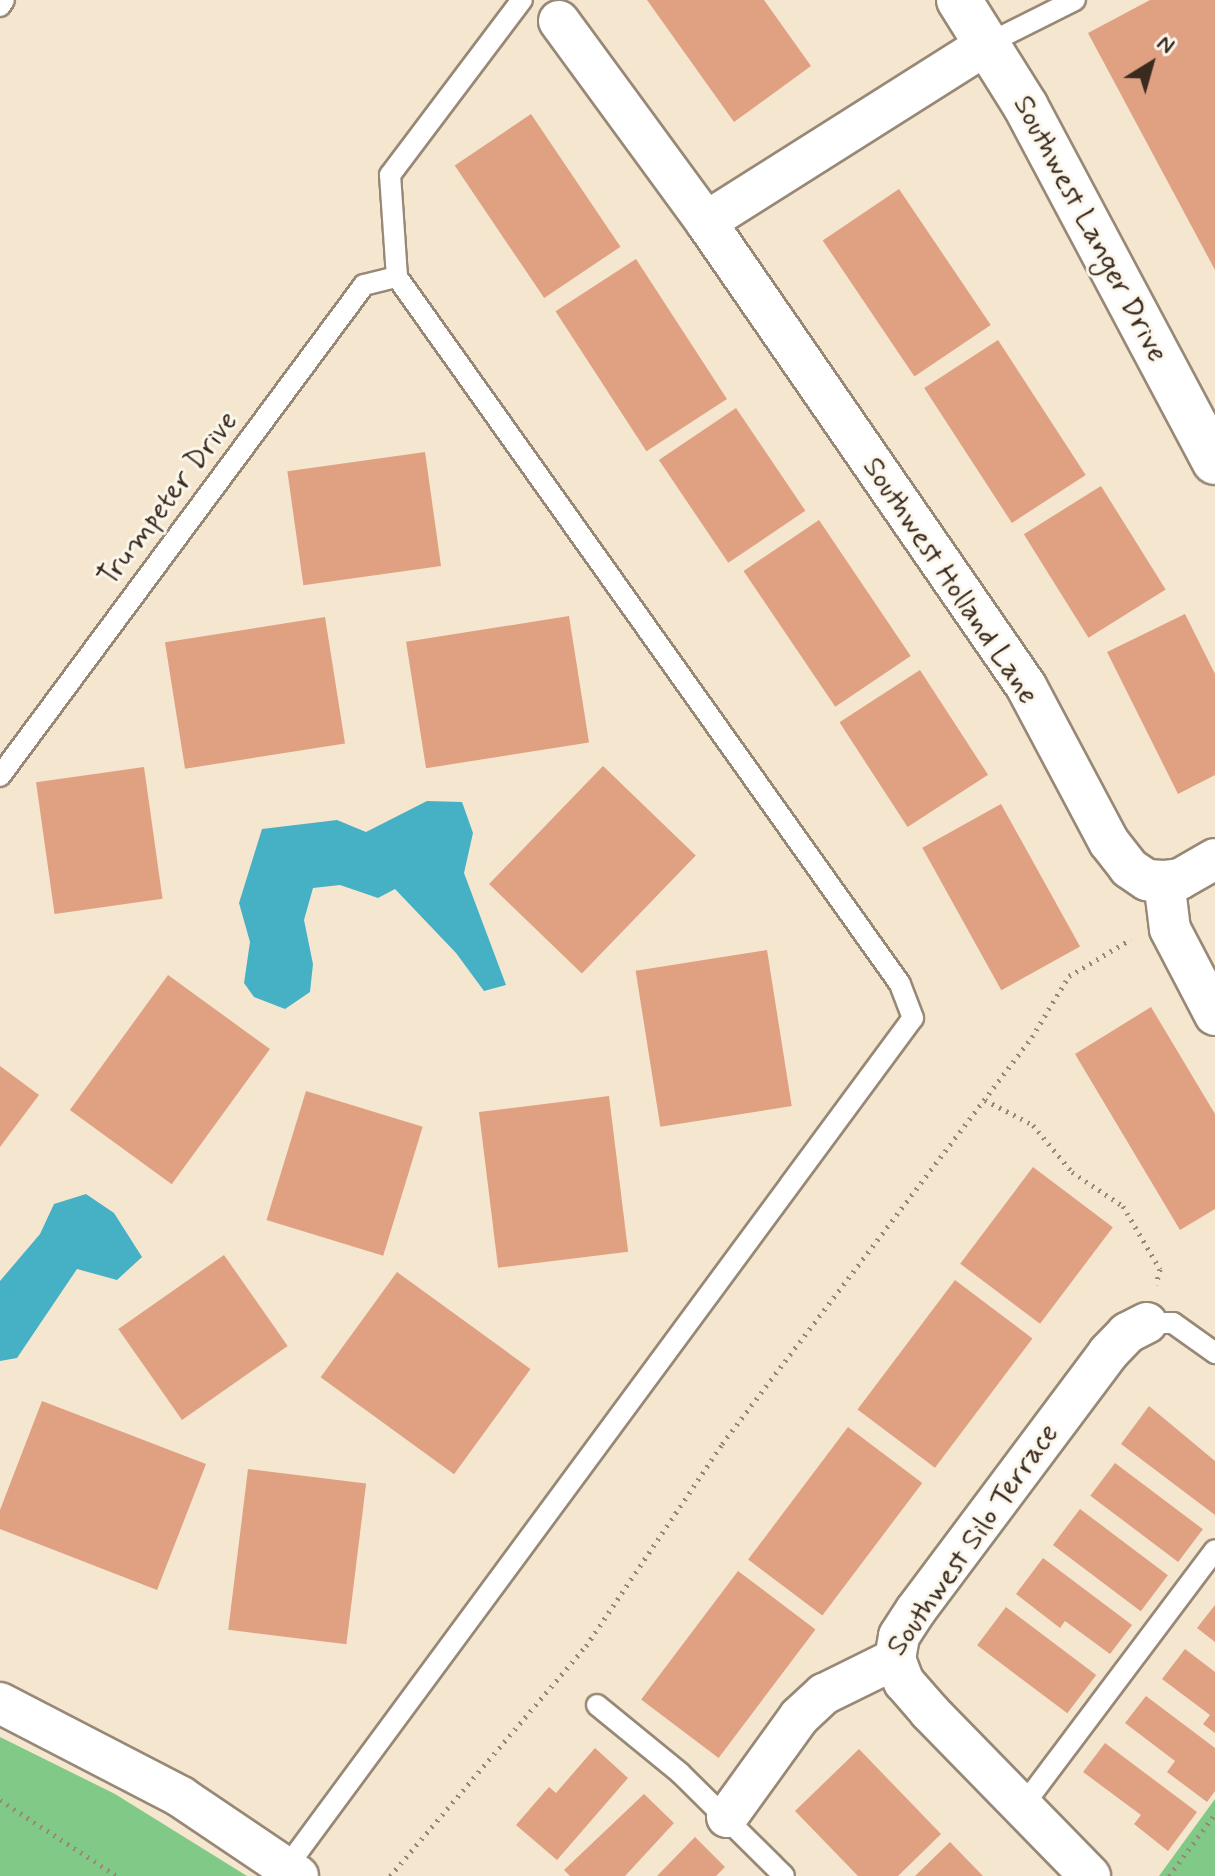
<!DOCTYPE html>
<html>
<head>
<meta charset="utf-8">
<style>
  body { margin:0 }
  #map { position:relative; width:1215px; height:1876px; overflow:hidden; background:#f5e7cf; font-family:Mynerve,sans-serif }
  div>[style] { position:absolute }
  .green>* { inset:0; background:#80c986 }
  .water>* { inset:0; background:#46b0c5 }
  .building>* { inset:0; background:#e0a082; transform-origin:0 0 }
  .path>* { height:5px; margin-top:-2.5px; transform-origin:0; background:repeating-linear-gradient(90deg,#988876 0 2px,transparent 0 8px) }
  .roads { filter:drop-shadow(2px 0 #988876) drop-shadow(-2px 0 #988876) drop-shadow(0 2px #988876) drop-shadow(0 -2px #988876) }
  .lane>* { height:20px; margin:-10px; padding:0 10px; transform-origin:10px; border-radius:10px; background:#fff }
  .street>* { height:40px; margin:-20px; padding:0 20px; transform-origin:20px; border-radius:20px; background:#fff }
  .secondary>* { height:44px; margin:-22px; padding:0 22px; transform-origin:22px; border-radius:22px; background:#fff }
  span { translate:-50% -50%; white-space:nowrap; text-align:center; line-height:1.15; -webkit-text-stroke:6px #fbf7ec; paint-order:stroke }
  .street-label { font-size:30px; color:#3b2a1e }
  .north { position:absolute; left:1111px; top:24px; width:80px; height:80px; -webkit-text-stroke:6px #fbf7ec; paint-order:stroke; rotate:37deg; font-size:22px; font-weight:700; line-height:32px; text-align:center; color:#3b2a1e }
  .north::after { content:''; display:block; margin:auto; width:28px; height:36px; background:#3b2a1e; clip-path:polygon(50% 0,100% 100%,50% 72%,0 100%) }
</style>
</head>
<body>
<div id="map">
  <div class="green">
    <div style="clip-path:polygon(0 1737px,115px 1794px,247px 1876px,0 1876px)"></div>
    <div style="clip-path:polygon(1215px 1799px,1215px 1876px,1159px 1876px)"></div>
  </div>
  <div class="water">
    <div style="clip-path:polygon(427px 801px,462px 802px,473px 833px,464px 873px,506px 985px,484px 991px,456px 953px,395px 889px,378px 898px,340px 885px,313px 888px,304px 920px,313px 964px,310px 992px,285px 1009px,254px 997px,244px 983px,250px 942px,239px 903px,262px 829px,337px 820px,366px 832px)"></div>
    <div style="clip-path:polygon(86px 1194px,114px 1213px,142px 1257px,117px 1280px,77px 1269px,17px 1358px,0 1361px,0 1281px,40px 1234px,54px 1204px)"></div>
  </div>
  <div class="building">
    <div style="clip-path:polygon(647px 0,764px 0,811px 66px,734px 122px)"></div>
    <div style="clip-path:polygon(1150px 0,1215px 0,1215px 270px,1088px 33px)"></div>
    <div style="left:531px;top:114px;width:160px;height:92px;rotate:56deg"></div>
    <div style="left:899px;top:189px;width:164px;height:92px;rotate:56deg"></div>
    <div style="left:636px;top:259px;width:167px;height:96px;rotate:57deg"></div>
    <div style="left:998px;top:340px;width:161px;height:88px;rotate:57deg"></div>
    <div style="left:736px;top:408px;width:124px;height:93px;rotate:56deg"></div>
    <div style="left:425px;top:452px;width:115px;height:139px;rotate:82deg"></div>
    <div style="left:1101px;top:486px;width:122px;height:91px;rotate:58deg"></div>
    <div style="left:819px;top:520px;width:164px;height:91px;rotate:56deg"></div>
    <div style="clip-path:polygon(1185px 614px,1215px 674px,1215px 775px,1178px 794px,1107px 652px)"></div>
    <div style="left:569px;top:616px;width:128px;height:165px;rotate:81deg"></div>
    <div style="left:325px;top:617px;width:128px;height:162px;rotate:81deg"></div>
    <div style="left:920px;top:670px;width:125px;height:96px;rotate:57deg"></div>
    <div style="left:603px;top:766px;width:129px;height:164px;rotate:44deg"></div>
    <div style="left:144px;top:767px;width:133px;height:109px;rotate:82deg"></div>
    <div style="left:1001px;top:804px;width:163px;height:90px;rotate:61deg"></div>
    <div style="left:767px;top:950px;width:158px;height:133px;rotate:81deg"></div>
    <div style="left:168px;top:975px;width:126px;height:167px;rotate:36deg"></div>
    <div style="clip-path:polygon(1151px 1007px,1215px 1114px,1215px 1209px,1180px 1230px,1075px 1054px)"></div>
    <div style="clip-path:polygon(0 1066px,39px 1095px,0 1147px)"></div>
    <div style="left:306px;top:1091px;width:122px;height:135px;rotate:17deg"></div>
    <div style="left:609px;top:1096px;width:157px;height:131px;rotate:83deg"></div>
    <div style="left:1033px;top:1167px;width:100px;height:121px;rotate:37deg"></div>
    <div style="left:224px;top:1255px;width:111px;height:129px;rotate:55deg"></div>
    <div style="left:397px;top:1272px;width:165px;height:130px;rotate:36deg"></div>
    <div style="left:955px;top:1280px;width:97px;height:162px;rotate:37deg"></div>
    <div style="clip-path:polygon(42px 1401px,206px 1464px,157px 1590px,0 1529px,0 1510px)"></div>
    <div style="clip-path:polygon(1149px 1406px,1215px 1461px,1215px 1515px,1121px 1444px)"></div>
    <div style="left:848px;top:1427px;width:93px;height:166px;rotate:37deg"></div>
    <div style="left:1115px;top:1463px;width:110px;height:41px;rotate:37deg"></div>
    <div style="left:248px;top:1469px;width:119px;height:162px;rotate:7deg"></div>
    <div style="left:1080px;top:1509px;width:110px;height:45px;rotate:37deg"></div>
    <div style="clip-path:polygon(1043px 1558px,1132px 1625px,1110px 1654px,1065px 1621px,1060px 1628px,1016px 1594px)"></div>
    <div style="left:738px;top:1571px;width:97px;height:161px;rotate:37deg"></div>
    <div style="clip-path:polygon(1215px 1605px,1215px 1642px,1197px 1628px)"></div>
    <div style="left:1006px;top:1607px;width:113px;height:48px;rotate:37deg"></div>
    <div style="clip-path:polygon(1185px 1649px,1215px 1672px,1215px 1733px,1203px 1724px,1210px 1715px,1162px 1679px)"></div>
    <div style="clip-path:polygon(1146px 1696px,1215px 1748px,1215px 1791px,1207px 1802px,1167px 1772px,1175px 1761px,1125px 1723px)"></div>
    <div style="clip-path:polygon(1105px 1743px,1197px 1812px,1168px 1851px,1134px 1824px,1141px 1815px,1083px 1772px)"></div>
    <div style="clip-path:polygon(595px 1748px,628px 1778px,557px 1860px,516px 1825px,549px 1787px,556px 1793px)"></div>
    <div style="clip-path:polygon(859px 1749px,941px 1834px,898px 1876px,858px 1876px,795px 1811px)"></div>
    <div style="clip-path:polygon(644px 1794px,674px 1823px,625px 1876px,570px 1876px,564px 1870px)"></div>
    <div style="clip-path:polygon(695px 1837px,725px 1867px,716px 1876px,657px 1876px)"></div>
    <div style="clip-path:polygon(950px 1842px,983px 1876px,915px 1876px)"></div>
  </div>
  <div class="path">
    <div style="left:985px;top:1100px;width:54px;rotate:27.5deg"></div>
    <div style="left:1033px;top:1125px;width:61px;rotate:50.3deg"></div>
    <div style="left:1072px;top:1172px;width:61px;rotate:33.7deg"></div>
    <div style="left:1123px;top:1206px;width:73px;rotate:59.6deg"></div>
    <div style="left:1160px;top:1269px;width:16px;rotate:104deg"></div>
    <div style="left:0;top:1800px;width:140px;rotate:33deg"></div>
    <div style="left:390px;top:1876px;width:302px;rotate:-49.6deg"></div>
    <div style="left:586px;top:1646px;width:244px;rotate:-56deg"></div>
    <div style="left:722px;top:1444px;width:512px;rotate:-52.7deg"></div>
    <div style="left:1032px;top:1037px;width:71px;rotate:-58.8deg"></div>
    <div style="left:1069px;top:976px;width:72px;rotate:-30.8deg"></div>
    <div style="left:1169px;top:1876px;width:77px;rotate:-53.4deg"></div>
  </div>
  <div class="roads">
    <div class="lane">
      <div style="left:0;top:6px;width:7px;rotate:-56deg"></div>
      <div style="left:989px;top:43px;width:96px;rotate:-26.6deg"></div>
      <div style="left:0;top:776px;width:611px;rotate:-53.45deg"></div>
      <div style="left:364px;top:285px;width:34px;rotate:-14deg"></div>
      <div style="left:1147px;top:1323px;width:26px"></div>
      <div style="left:1173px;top:1323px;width:52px;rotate:35.5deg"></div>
      <div style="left:597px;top:1705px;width:107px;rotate:39.3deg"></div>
      <div style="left:680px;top:1773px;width:146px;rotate:44.7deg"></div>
      <div style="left:1022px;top:1807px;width:321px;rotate:-53.1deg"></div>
      <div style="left:286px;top:1868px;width:1056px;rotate:-53.59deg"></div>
      <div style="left:913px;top:1018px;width:36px;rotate:-111deg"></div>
      <div style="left:900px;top:984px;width:868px;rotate:-125.43deg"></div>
      <div style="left:397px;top:277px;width:102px;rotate:-93.9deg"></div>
      <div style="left:390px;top:175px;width:219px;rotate:-53deg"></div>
    </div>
    <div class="street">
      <div style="left:559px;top:21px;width:249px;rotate:53.8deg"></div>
      <div style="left:989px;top:43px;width:335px;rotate:147.7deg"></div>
      <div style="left:706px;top:222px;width:564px;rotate:55.41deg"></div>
      <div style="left:1026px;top:686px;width:177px;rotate:62deg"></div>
      <div style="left:1109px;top:842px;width:33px;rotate:52deg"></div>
      <div style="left:1129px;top:868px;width:22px;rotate:34deg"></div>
      <div style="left:1147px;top:880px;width:17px;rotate:3deg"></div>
      <div style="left:1164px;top:881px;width:16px;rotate:-7deg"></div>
      <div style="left:1180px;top:879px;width:40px;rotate:-29.7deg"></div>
      <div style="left:1164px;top:881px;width:48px;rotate:82.9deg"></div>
      <div style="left:1170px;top:929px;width:97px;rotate:62.4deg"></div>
      <div style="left:895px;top:1659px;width:23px;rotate:-80deg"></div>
      <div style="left:899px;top:1636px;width:31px;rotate:-57deg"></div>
      <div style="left:916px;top:1610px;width:321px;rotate:-53.2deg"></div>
      <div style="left:1108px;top:1353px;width:28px;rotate:-46deg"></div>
      <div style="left:1127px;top:1333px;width:22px;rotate:-27deg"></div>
      <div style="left:895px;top:1659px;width:25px;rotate:69deg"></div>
      <div style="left:904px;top:1682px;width:40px;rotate:49deg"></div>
      <div style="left:930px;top:1712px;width:229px;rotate:45.7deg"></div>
      <div style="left:0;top:1703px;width:204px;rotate:27.4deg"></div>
      <div style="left:181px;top:1797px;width:141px;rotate:34deg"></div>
      <div style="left:727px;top:1817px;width:123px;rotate:-54.2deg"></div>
      <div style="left:799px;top:1717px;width:34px;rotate:-43deg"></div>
      <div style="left:824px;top:1694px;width:79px;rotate:-26.2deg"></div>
    </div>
    <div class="secondary">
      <div style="left:959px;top:0;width:126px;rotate:57.9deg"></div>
      <div style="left:1026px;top:107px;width:402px;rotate:62deg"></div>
    </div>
  </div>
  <div class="street-label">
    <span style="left:1090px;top:229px;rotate:62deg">Southwest Langer Drive</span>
    <span style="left:168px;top:499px;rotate:-53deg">Trumpeter Drive</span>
    <span style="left:950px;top:581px;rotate:56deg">Southwest Holland Lane</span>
    <span style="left:973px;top:1540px;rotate:-55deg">Southwest Silo Terrace</span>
  </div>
  <div class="north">N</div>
</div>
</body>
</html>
